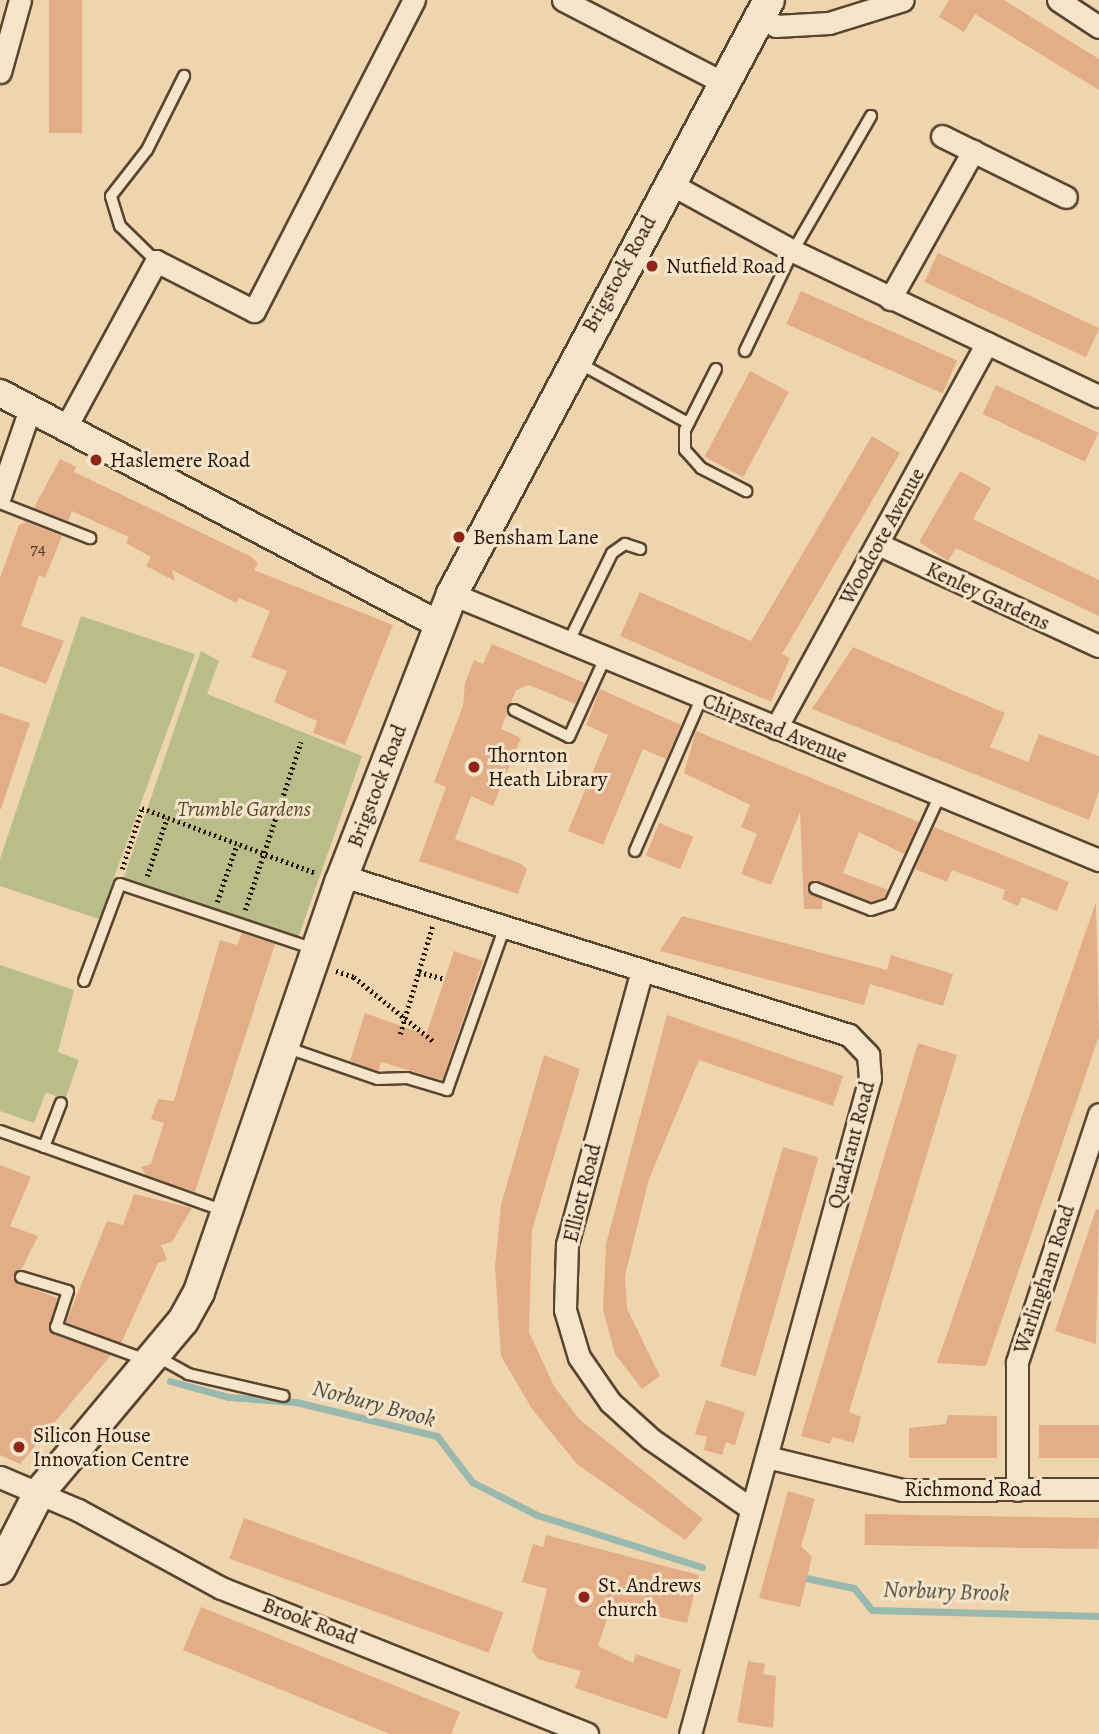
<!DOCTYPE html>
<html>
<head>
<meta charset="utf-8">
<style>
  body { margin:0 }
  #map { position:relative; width:1099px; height:1734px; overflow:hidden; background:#eed5ad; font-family:Alegreya,serif }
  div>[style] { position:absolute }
  .green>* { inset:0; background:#b8bd8a }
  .stream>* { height:7px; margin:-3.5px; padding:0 3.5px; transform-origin:3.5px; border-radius:3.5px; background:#99b8ae }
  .building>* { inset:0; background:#e3ae87; transform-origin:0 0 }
  .path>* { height:4.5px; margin-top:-2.25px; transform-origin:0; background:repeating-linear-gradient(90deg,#271406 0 2px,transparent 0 5.5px) }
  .roads { filter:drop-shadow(2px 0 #594430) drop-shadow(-2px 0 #594430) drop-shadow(0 2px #594430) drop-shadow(0 -2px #594430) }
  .service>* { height:10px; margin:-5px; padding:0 5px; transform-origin:5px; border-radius:5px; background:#f4e4ca }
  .minor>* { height:21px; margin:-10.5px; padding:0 10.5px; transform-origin:10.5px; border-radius:10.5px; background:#f4e4ca }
  .tertiary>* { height:26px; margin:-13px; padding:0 13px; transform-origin:13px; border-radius:13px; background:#f4e4ca }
  .secondary>* { height:30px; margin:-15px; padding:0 15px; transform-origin:15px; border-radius:15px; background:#f4e4ca }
  .dots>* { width:19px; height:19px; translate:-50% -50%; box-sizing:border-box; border:4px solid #f4e4ca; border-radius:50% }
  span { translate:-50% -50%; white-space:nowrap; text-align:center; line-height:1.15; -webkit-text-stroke:6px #f4e4ca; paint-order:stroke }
  .number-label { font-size:18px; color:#563a26 }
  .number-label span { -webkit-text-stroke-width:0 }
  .poi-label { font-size:21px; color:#271406 }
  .left { translate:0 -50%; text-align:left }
  .street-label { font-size:21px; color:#271406 }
  .park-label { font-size:21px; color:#52472e; font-style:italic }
  .water-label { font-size:23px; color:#4f4d41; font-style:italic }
</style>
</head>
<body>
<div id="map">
  <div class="green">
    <div style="clip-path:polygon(81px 616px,195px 654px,99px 919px,0 886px,0 859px)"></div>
    <div style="clip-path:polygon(201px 651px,219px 661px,207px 694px,362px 756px,298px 938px,124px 877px)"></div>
    <div style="clip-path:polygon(0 965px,74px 990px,58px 1052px,79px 1060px,65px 1100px,46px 1092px,34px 1123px,0 1111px)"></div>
  </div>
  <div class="stream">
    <div style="left:170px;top:1381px;width:60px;rotate:15.4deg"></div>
    <div style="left:228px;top:1397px;width:68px;rotate:4.2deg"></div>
    <div style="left:296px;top:1402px;width:145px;rotate:13.6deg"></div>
    <div style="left:437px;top:1436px;width:58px;rotate:52.7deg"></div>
    <div style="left:472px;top:1482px;width:73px;rotate:26.9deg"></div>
    <div style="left:537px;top:1515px;width:173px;rotate:17.5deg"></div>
    <div style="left:801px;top:1577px;width:54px;rotate:11.7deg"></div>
    <div style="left:854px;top:1588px;width:28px;rotate:51deg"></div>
    <div style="left:872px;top:1610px;width:227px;rotate:1.5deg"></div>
  </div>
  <div class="building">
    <div style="left:49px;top:0;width:33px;height:133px"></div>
    <div style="clip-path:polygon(949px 0,1004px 0,1099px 59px,1099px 90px,975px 14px,964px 32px,939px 17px)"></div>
    <div style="left:938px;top:253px;width:178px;height:32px;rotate:25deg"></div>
    <div style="left:801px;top:291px;width:171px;height:36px;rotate:24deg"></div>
    <div style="left:750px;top:371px;width:44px;height:97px;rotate:28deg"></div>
    <div style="left:996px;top:385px;width:113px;height:32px;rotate:25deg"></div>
    <div style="clip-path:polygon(872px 436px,900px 453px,782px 654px,790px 658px,771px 702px,620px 636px,640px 592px,751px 641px)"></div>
    <div style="clip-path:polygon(60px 459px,76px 467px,74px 472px,250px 556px,258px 563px,254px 570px,393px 625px,345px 745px,313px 733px,317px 721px,274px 702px,287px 671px,251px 657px,270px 611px,239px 598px,236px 603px,172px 570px,175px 581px,146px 566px,151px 557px,126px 543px,129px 537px,72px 511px,68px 521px,34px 508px)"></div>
    <div style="clip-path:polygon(960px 471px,991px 488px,973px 519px,1099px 580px,1099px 616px,956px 548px,948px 561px,919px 542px)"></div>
    <div style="clip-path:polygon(26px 522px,62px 536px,45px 578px,39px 575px,21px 626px,64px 641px,46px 684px,0 666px,0 578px,19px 525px)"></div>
    <div style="clip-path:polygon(492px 644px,585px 683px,575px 704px,529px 685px,516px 690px,501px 729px,521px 738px,493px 806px,471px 796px,455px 839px,521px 864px,527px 869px,518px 894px,419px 861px,446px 787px,434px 782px,463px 706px,465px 683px,474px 660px,483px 664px)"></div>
    <div style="clip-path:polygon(853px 647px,1005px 713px,990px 747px,1028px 762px,1039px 734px,1099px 756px,1099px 791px,1089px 820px,812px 709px)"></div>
    <div style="clip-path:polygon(600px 689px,681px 725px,666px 759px,643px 749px,603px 845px,568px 831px,608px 735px,586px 725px)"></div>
    <div style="clip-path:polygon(0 713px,30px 723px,1px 809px,0 809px)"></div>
    <div style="clip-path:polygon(696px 731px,919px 822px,904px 854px,859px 832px,843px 873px,888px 890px,884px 898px,871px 902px,815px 880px,807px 890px,822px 899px,822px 909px,804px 909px,800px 812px,771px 885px,741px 874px,757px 834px,741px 827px,750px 805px,684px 773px)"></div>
    <div style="left:659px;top:823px;width:37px;height:35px;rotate:22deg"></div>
    <div style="clip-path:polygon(934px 827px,1069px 882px,1057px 911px,1022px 897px,1018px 906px,1002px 899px,1005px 890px,952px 870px,947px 882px,915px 869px)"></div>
    <div style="clip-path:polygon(1096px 902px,1099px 1036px,986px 1366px,937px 1363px)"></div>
    <div style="clip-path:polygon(682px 916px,887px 970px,891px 955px,953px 974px,943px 1006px,870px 984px,864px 1005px,660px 951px)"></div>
    <div style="clip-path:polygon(242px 933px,275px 944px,195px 1192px,146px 1175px,141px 1167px,151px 1164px,164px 1123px,151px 1119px,158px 1099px,174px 1101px,220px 940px,237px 945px)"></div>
    <div style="clip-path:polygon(454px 951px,483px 961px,442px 1080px,381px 1062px,378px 1071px,350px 1061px,365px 1013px,426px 1035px)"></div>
    <div style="clip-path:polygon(667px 1015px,843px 1076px,833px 1106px,699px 1060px,649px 1179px,625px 1276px,627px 1309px,660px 1376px,642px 1389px,615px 1354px,603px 1310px,606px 1244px)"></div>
    <div style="clip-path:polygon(918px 1043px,957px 1055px,849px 1412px,861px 1417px,854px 1443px,833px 1437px,830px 1444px,801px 1436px)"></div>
    <div style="clip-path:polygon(544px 1055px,580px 1069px,532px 1230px,529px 1332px,554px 1386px,579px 1419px,703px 1519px,685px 1540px,577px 1464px,532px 1409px,501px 1356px,495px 1267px,501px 1205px)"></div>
    <div style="left:783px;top:1147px;width:37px;height:228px;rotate:16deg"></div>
    <div style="clip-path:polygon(0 1165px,31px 1177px,10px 1226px,38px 1236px,15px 1282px,57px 1298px,51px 1333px,111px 1355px,20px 1464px,0 1455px)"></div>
    <div style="clip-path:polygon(134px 1194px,192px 1208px,172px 1242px,161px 1245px,167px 1260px,158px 1263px,121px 1343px,66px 1322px,107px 1221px,123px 1225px)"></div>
    <div style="clip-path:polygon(1096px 1209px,1099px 1210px,1096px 1344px,1055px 1331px)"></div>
    <div style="clip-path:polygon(706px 1400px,745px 1412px,735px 1445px,726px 1442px,722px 1455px,704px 1450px,707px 1437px,695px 1434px)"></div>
    <div style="clip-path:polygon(948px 1415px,997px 1416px,997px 1458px,909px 1458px,909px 1428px,946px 1424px)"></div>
    <div style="left:1099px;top:1425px;width:33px;height:60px;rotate:90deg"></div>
    <div style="clip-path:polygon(788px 1491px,815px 1499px,801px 1546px,812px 1557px,800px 1607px,759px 1598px)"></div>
    <div style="left:865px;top:1514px;width:234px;height:31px;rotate:1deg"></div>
    <div style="left:244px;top:1518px;width:276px;height:43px;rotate:20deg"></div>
    <div style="clip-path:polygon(546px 1535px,699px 1575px,687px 1623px,611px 1606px,598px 1646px,633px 1663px,636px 1654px,681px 1670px,667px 1719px,575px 1688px,581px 1671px,538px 1659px,532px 1651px,547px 1589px,522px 1582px,533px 1544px,543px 1547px)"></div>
    <div style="clip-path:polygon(201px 1607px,460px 1712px,451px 1734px,390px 1734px,183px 1650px)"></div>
    <div style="clip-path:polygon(748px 1661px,765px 1664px,763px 1674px,776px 1676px,773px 1728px,737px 1722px)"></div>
  </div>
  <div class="path">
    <div style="left:122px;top:869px;width:64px;rotate:-71.8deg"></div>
    <div style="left:142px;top:808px;width:186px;rotate:20.5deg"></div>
    <div style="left:147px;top:876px;width:61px;rotate:-71deg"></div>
    <div style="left:217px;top:902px;width:61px;rotate:-71deg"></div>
    <div style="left:245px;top:910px;width:177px;rotate:-71.6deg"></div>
    <div style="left:336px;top:971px;width:19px;rotate:18deg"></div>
    <div style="left:354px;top:977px;width:102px;rotate:39deg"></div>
    <div style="left:419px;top:972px;width:27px;rotate:15deg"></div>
    <div style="left:400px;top:1034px;width:115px;rotate:-73.3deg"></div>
  </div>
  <div class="roads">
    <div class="service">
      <div style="left:156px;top:261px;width:50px;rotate:-135.8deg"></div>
      <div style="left:120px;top:226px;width:31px;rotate:-107deg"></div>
      <div style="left:111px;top:196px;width:58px;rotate:-52deg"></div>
      <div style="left:147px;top:150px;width:83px;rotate:-63.4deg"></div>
      <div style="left:745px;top:351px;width:111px;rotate:-64.4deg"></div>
      <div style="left:793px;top:251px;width:156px;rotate:-60deg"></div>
      <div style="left:577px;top:362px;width:127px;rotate:28.8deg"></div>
      <div style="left:716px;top:369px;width:68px;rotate:116.9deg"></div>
      <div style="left:685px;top:430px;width:20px;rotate:90deg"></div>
      <div style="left:685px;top:450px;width:24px;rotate:48deg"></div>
      <div style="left:701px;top:468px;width:51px;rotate:27.1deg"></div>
      <div style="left:0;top:503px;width:97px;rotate:21.3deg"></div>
      <div style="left:568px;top:643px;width:100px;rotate:-63.9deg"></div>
      <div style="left:612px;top:553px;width:16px;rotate:-35deg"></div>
      <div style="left:625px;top:544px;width:16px;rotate:18deg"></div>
      <div style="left:514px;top:710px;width:61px;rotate:26.1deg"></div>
      <div style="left:569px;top:737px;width:87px;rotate:-65.5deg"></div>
      <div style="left:635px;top:851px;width:168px;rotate:-66.5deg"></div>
      <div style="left:815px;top:888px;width:60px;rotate:21.4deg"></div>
      <div style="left:871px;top:910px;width:20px;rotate:-18deg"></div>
      <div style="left:890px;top:904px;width:120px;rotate:-65.4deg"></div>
      <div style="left:84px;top:981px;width:103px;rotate:-69.6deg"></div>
      <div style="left:120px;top:884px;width:205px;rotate:18.5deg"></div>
      <div style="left:285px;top:1047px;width:98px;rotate:19deg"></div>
      <div style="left:378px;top:1079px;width:29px;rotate:-2deg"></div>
      <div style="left:407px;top:1078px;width:42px;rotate:16.7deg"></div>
      <div style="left:447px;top:1090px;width:171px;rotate:-70.5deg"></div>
      <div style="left:0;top:1131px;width:239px;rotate:19.6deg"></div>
      <div style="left:44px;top:1147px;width:47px;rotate:-68.9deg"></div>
      <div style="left:21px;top:1277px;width:49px;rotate:16.6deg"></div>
      <div style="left:68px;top:1291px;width:38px;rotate:108deg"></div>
      <div style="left:56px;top:1327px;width:96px;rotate:20.1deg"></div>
      <div style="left:156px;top:1356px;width:37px;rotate:29deg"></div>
      <div style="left:188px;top:1374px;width:98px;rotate:13deg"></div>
    </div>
    <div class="minor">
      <div style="left:563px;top:0;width:181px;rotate:27.3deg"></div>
      <div style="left:1058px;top:0;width:49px;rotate:33.4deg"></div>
      <div style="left:762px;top:16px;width:17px;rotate:36deg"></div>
      <div style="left:776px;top:26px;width:53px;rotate:-3.2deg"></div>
      <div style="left:829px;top:23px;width:77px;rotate:-17.3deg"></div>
      <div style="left:0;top:72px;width:75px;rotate:-74.5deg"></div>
      <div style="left:942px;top:136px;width:138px;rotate:26.2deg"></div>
      <div style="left:669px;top:183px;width:141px;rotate:28.7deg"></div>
      <div style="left:793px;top:251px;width:339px;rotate:25.4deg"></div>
      <div style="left:890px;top:299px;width:170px;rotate:-60.7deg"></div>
      <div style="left:66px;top:427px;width:189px;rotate:-61.5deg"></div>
      <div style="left:156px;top:261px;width:110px;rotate:27deg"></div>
      <div style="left:254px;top:311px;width:350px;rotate:-62.8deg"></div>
      <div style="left:0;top:496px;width:92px;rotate:-71deg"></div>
      <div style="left:878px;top:544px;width:243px;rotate:24.8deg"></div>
      <div style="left:452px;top:594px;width:700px;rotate:22.35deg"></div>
      <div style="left:776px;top:728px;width:439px;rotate:-61.3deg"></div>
      <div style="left:343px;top:876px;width:530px;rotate:17.44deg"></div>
      <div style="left:849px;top:1035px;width:28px;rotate:46deg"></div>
      <div style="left:868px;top:1055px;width:23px;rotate:85deg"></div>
      <div style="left:870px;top:1078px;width:680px;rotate:105.34deg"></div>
      <div style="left:642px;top:970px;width:285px;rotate:105.3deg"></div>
      <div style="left:567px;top:1245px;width:65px;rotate:91.8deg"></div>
      <div style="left:565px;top:1310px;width:49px;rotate:73.4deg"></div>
      <div style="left:579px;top:1357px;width:55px;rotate:55.4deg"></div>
      <div style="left:610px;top:1402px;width:55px;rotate:42.1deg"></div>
      <div style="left:651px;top:1439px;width:121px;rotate:34.9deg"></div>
      <div style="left:767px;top:1457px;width:139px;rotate:13.7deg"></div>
      <div style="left:902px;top:1490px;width:197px;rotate:-0.3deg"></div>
      <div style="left:0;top:1477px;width:85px;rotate:22.9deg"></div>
      <div style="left:78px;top:1510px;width:163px;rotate:28.6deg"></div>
      <div style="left:221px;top:1588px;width:394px;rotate:21.7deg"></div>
      <div style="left:1017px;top:1490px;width:128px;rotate:-90deg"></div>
      <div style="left:1017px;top:1362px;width:261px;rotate:-71.7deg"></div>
    </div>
    <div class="tertiary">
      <div style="left:0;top:393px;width:496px;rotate:27.8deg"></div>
    </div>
    <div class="secondary">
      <div style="left:0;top:1569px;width:85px;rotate:-62.8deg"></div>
      <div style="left:39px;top:1493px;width:224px;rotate:-50.1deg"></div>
      <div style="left:183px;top:1321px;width:33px;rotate:-61deg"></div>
      <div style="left:199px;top:1292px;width:433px;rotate:-71deg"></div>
      <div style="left:340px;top:883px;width:310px;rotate:-68.8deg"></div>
      <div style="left:452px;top:594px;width:673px;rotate:-61.91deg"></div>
    </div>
  </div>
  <div class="dots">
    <div style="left:652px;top:266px;background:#8f2418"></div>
    <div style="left:96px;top:460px;background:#8f2418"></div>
    <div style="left:459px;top:537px;background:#8f2418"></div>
    <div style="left:474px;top:767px;background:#8f2418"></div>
    <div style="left:19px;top:1447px;background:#8f2418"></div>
    <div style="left:584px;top:1597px;background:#8f2418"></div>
  </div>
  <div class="number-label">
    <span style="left:38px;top:548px">74</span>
  </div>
  <div class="poi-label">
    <span class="left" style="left:666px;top:266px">Nutfield Road</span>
    <span class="left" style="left:110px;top:460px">Haslemere Road</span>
    <span class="left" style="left:473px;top:537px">Bensham Lane</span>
    <span class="left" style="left:488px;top:767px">Thornton<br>Heath Library</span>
    <span class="left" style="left:33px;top:1447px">Silicon House<br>Innovation Centre</span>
    <span class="left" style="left:598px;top:1597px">St. Andrews<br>church</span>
  </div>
  <div class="street-label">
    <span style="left:619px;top:274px;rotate:-61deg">Brigstock Road</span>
    <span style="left:882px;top:536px;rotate:-61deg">Woodcote Avenue</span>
    <span style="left:988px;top:596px;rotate:25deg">Kenley Gardens</span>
    <span style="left:775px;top:728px;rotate:22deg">Chipstead Avenue</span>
    <span style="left:377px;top:786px;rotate:-69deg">Brigstock Road</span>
    <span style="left:851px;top:1145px;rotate:-75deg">Quadrant Road</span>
    <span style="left:582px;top:1193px;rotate:-76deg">Elliott Road</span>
    <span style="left:1044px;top:1279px;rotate:-72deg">Warlingham Road</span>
    <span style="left:973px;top:1489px">Richmond Road</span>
    <span style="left:310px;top:1621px;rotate:20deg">Brook Road</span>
  </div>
  <div class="park-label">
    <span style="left:244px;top:809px">Trumble Gardens</span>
  </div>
  <div class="water-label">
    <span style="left:374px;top:1404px;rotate:15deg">Norbury Brook</span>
    <span style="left:946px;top:1592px;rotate:2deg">Norbury Brook</span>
  </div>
</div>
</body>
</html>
